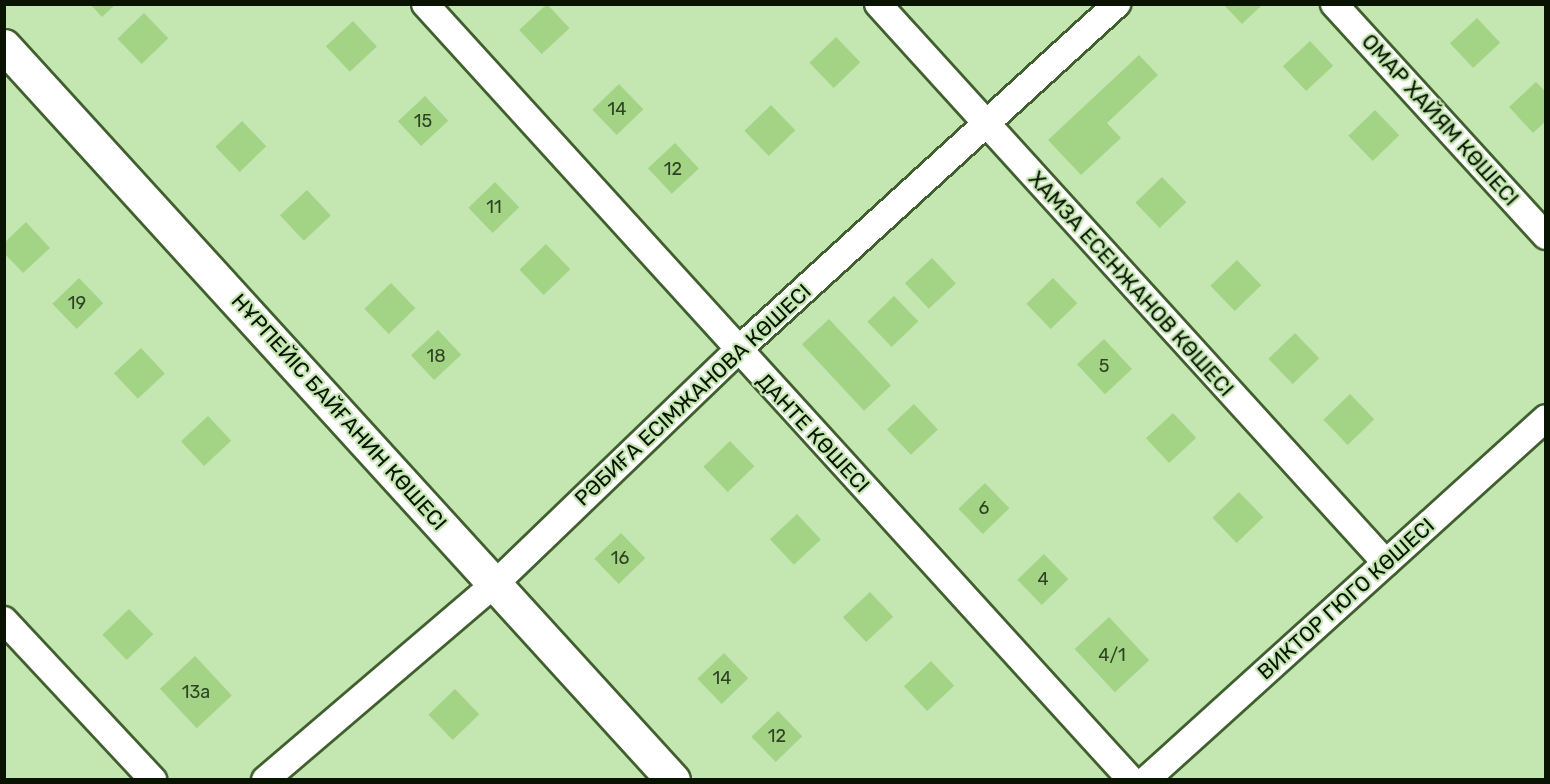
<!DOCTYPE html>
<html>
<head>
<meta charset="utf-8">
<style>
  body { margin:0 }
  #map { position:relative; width:1550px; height:784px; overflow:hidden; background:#c4e7b1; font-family:Rubik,sans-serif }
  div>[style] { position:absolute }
  .building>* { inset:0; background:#a3d486; transform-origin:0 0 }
  .roads { filter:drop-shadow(2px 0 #415f2f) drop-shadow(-2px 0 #415f2f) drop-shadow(0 2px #415f2f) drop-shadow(0 -2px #415f2f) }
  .street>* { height:26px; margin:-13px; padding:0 13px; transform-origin:13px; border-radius:13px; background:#fff }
  .secondary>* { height:33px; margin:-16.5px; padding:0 16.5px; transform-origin:16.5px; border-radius:16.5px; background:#fff }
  span { translate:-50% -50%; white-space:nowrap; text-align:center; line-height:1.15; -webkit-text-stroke:4.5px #c4e7b1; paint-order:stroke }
  .number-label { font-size:18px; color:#2f4323 }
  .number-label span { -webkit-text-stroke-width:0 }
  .street-label { font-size:21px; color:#081302 }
  .frame { position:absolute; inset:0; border:6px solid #081302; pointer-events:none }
</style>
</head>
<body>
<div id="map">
  <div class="building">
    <div style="clip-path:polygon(90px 4px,116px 4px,102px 17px)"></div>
    <div style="left:547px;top:4px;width:33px;height:38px;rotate:47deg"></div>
    <div style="clip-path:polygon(1223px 4px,1263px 4px,1242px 24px)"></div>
    <div style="left:144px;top:13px;width:35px;height:37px;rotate:46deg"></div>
    <div style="left:1477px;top:18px;width:34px;height:37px;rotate:47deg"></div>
    <div style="left:353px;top:21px;width:35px;height:37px;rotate:47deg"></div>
    <div style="left:836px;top:37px;width:35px;height:37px;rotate:46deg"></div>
    <div style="left:1310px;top:41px;width:34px;height:37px;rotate:47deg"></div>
    <div style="clip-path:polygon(1139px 55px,1158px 75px,1107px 123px,1121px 138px,1081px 175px,1048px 140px)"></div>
    <div style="clip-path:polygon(1536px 82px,1546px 92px,1546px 121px,1533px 133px,1509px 107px)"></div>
    <div style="left:619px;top:84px;width:35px;height:37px;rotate:46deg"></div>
    <div style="left:425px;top:96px;width:34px;height:37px;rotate:47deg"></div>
    <div style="left:771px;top:105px;width:35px;height:37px;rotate:46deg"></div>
    <div style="left:1375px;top:110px;width:35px;height:37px;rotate:46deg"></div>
    <div style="left:242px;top:121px;width:35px;height:37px;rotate:46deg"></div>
    <div style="left:675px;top:143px;width:35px;height:37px;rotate:47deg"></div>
    <div style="left:1162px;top:177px;width:35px;height:37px;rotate:46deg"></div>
    <div style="left:495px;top:182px;width:35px;height:37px;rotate:46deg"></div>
    <div style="left:307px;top:190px;width:35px;height:37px;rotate:47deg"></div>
    <div style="clip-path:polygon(26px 222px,50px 248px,23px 273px,4px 253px,4px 243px)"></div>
    <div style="left:546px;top:244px;width:35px;height:37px;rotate:46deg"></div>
    <div style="left:932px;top:258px;width:35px;height:37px;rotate:47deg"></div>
    <div style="left:1237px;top:260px;width:35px;height:37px;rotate:46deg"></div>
    <div style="left:79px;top:278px;width:35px;height:37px;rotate:46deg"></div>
    <div style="left:1053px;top:278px;width:35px;height:37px;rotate:46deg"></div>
    <div style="left:391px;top:283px;width:35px;height:37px;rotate:46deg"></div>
    <div style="left:894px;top:296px;width:35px;height:37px;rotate:46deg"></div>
    <div style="left:829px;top:319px;width:91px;height:37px;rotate:47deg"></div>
    <div style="left:438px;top:330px;width:34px;height:37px;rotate:47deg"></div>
    <div style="left:1295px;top:333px;width:35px;height:37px;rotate:46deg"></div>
    <div style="left:1104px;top:339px;width:41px;height:37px;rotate:47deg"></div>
    <div style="left:141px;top:348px;width:35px;height:37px;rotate:47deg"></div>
    <div style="left:1350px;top:394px;width:35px;height:37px;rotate:46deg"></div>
    <div style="left:914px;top:404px;width:35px;height:37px;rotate:47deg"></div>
    <div style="left:1173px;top:413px;width:34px;height:37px;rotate:47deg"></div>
    <div style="left:208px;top:416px;width:34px;height:37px;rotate:47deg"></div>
    <div style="left:730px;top:441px;width:35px;height:37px;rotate:46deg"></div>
    <div style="left:985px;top:483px;width:35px;height:37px;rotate:46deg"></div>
    <div style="left:1239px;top:492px;width:35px;height:37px;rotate:46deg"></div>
    <div style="left:797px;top:514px;width:35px;height:37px;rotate:47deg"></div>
    <div style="left:621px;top:533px;width:35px;height:37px;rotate:46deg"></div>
    <div style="left:1044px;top:554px;width:35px;height:37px;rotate:46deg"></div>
    <div style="left:870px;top:592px;width:34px;height:37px;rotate:47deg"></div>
    <div style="left:129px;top:609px;width:35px;height:37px;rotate:46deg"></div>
    <div style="left:1109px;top:617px;width:59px;height:47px;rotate:47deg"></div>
    <div style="left:724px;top:653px;width:35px;height:37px;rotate:46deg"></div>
    <div style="left:195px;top:656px;width:54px;height:48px;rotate:47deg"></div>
    <div style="left:931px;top:661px;width:34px;height:37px;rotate:47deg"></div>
    <div style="left:455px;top:689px;width:35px;height:37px;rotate:46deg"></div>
    <div style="left:778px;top:711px;width:35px;height:37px;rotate:46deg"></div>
  </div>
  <div class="roads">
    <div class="street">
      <div style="left:425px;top:4px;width:1049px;rotate:47.7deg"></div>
      <div style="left:878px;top:4px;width:755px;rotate:47.74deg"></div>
      <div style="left:1334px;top:4px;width:314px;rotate:47.6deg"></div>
      <div style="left:4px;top:620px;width:219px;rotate:47deg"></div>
      <div style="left:265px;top:780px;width:304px;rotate:-40.5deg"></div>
      <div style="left:496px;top:583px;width:335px;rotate:-43.9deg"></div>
      <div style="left:737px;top:351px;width:515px;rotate:-42.4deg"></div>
      <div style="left:1146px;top:780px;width:539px;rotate:-42.15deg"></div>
    </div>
    <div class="secondary">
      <div style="left:4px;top:46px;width:993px;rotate:47.65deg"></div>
    </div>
  </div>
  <div class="number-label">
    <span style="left:617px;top:109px">14</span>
    <span style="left:423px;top:121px">15</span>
    <span style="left:673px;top:169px">12</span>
    <span style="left:494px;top:207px">11</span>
    <span style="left:77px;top:303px">19</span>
    <span style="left:436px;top:356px">18</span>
    <span style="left:1104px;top:366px">5</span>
    <span style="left:984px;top:508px">6</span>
    <span style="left:620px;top:558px">16</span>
    <span style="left:1043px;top:579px">4</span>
    <span style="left:1112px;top:655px">4/1</span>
    <span style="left:722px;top:678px">14</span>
    <span style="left:196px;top:692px">13а</span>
    <span style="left:777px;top:736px">12</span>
  </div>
  <div class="street-label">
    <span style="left:1440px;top:120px;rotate:48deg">ОМАР ХАЙЯМ КӨШЕСІ</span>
    <span style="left:1131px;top:284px;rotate:48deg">ХАМЗА ЕСЕНЖАНОВ КӨШЕСІ</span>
    <span style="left:693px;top:395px;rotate:-43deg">РӘБИҒА ЕСІМЖАНОВА КӨШЕСІ</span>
    <span style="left:339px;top:412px;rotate:48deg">НҰРПЕЙІС БАЙҒАНИН КӨШЕСІ</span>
    <span style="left:813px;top:433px;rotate:47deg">ДАНТЕ КӨШЕСІ</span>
    <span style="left:1346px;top:599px;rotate:-42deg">ВИКТОР ГЮГО КӨШЕСІ</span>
  </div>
  <div class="frame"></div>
</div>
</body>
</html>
